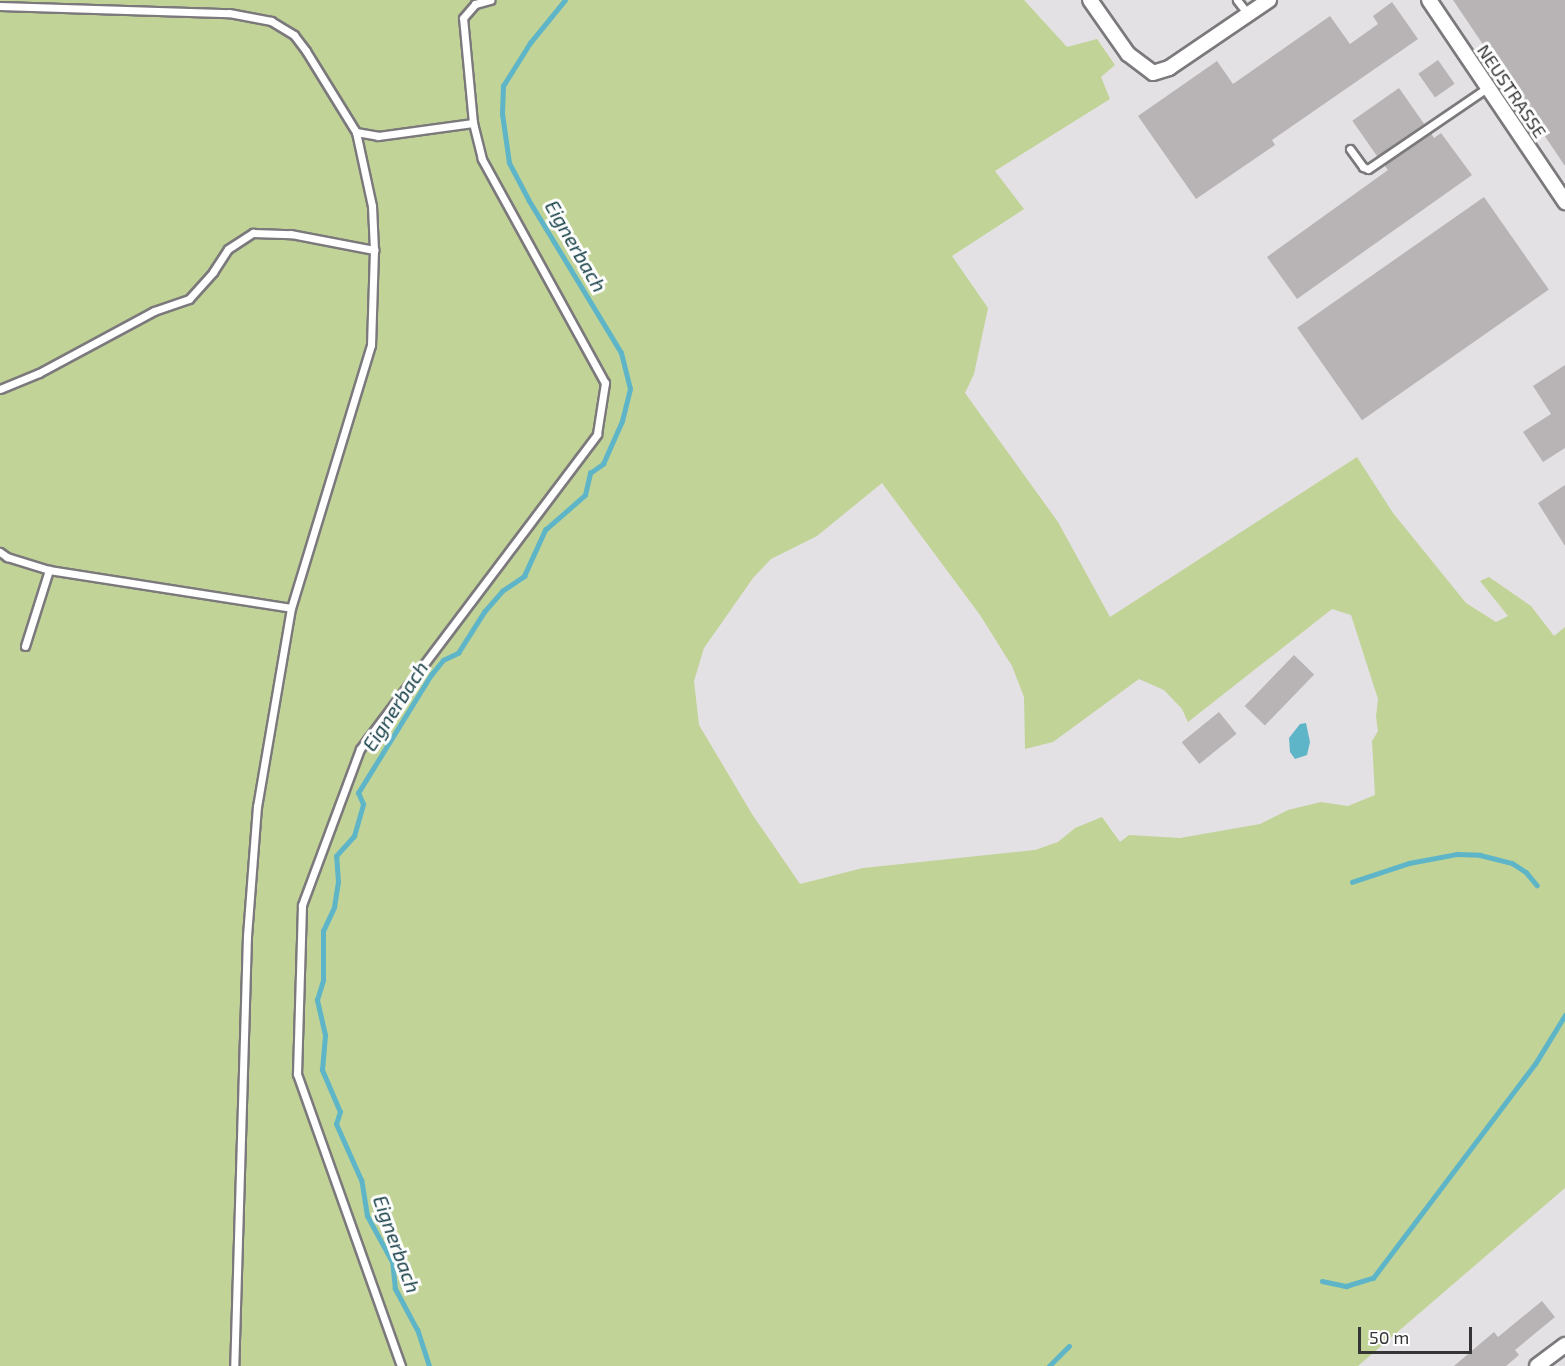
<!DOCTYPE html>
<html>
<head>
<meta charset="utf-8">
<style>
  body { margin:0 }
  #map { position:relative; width:1565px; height:1366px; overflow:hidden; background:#e4e1e4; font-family:"Exo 2",sans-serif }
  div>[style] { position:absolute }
  .green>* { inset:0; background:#c1d397 }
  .water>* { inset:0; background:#5eb5c7 }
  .stream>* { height:4.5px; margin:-2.25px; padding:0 2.25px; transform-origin:2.25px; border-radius:2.25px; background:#5eb5c7 }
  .building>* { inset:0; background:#b8b4b5; transform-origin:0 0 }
  .roads { filter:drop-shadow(2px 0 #7c797c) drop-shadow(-2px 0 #7c797c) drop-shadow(0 2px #7c797c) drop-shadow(0 -2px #7c797c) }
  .lane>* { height:7px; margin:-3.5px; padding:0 3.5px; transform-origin:3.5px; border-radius:3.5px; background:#fff }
  .street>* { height:14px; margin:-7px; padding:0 7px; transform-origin:7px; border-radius:7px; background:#fff }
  span { translate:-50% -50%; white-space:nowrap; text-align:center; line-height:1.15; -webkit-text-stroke:6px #fff; paint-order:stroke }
  .street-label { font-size:18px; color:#363536 }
  .water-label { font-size:20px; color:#19424a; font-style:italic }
  .scale { position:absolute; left:1358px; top:1327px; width:114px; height:27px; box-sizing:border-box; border:3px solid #363536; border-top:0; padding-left:8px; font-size:18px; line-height:21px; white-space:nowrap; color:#363536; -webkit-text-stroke:4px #fff; paint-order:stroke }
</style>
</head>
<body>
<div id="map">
  <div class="green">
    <div style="clip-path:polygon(evenodd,0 0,1024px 0,1067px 47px,1097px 39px,1115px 65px,1101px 77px,1110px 99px,995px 171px,1024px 209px,952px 256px,988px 308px,974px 374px,965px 393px,1058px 522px,1110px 617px,1357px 457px,1393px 513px,1466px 603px,1496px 622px,1508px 616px,1480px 581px,1489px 577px,1531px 606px,1554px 636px,1565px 627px,1565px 1188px,1358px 1366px,0 1366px,0 0,882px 483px,980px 615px,1012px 666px,1024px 697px,1025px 749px,1053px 742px,1139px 679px,1164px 690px,1182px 709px,1188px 722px,1332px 609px,1351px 615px,1378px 699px,1376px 717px,1378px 731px,1372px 741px,1375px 795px,1348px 806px,1321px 802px,1288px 810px,1260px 824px,1180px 838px,1129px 835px,1120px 842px,1102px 817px,1075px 828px,1058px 842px,1035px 850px,863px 868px,800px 884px,752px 814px,699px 725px,694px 681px,704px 648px,753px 578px,771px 559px,817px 536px,882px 483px)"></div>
  </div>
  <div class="water">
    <div style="clip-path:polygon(1306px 723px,1310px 742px,1307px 755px,1295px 759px,1290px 752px,1289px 738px,1300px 724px)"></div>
  </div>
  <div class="stream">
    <div style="left:1352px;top:882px;width:60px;rotate:-18.4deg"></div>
    <div style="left:1409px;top:863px;width:49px;rotate:-10.6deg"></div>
    <div style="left:1457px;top:854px;width:23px;rotate:2deg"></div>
    <div style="left:1480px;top:855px;width:33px;rotate:14deg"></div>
    <div style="left:1512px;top:863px;width:17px;rotate:33deg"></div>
    <div style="left:1526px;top:872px;width:17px;rotate:50deg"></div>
    <div style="left:1322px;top:1281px;width:25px;rotate:12deg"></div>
    <div style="left:1346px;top:1286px;width:28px;rotate:-17deg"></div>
    <div style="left:1373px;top:1278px;width:268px;rotate:-52.9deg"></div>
    <div style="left:1535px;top:1064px;width:57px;rotate:-58.5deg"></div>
    <div style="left:429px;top:1366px;width:38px;rotate:-108deg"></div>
    <div style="left:417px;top:1330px;width:47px;rotate:-118.2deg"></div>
    <div style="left:395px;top:1289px;width:27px;rotate:-96deg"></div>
    <div style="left:392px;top:1262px;width:52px;rotate:-118.5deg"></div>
    <div style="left:367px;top:1216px;width:36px;rotate:-99deg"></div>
    <div style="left:361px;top:1180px;width:61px;rotate:-114.1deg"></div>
    <div style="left:336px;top:1124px;width:13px;rotate:-72deg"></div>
    <div style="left:340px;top:1112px;width:46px;rotate:-113.2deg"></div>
    <div style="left:322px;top:1070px;width:35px;rotate:-85deg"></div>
    <div style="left:325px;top:1035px;width:36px;rotate:-103deg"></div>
    <div style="left:317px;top:1000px;width:21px;rotate:-73deg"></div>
    <div style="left:323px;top:980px;width:49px;rotate:-90deg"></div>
    <div style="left:323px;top:931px;width:26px;rotate:-65deg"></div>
    <div style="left:334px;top:907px;width:25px;rotate:-81deg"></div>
    <div style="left:338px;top:882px;width:26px;rotate:-94deg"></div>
    <div style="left:336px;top:856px;width:27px;rotate:-48deg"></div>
    <div style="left:354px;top:836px;width:33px;rotate:-74deg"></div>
    <div style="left:363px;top:804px;width:12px;rotate:-114deg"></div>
    <div style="left:358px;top:793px;width:139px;rotate:-58.3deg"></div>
    <div style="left:431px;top:675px;width:19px;rotate:-51deg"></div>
    <div style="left:443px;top:660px;width:17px;rotate:-25deg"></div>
    <div style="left:458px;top:653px;width:49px;rotate:-57.6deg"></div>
    <div style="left:484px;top:612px;width:28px;rotate:-49deg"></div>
    <div style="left:502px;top:591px;width:27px;rotate:-34deg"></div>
    <div style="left:524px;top:576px;width:51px;rotate:-65.5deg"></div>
    <div style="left:545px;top:530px;width:53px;rotate:-41.2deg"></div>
    <div style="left:585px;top:495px;width:23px;rotate:-77deg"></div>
    <div style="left:590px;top:473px;width:16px;rotate:-35deg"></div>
    <div style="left:603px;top:464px;width:47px;rotate:-66.2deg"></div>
    <div style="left:622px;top:421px;width:33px;rotate:-76deg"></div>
    <div style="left:630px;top:389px;width:37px;rotate:-104deg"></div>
    <div style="left:621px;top:353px;width:178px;rotate:-121.2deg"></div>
    <div style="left:529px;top:201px;width:43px;rotate:-117.8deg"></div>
    <div style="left:509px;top:163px;width:49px;rotate:-98.1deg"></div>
    <div style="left:502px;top:114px;width:28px;rotate:-88deg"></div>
    <div style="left:503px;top:86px;width:51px;rotate:-57.9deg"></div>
    <div style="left:530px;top:43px;width:55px;rotate:-50.9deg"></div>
    <div style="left:1049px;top:1366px;width:28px;rotate:-45deg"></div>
  </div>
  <div class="building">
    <div style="clip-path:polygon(1453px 0,1565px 0,1565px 166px)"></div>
    <div style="clip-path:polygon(1392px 2px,1418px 39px,1272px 140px,1275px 145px,1196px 199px,1138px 116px,1217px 61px,1233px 84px,1330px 16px,1350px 44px,1378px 24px,1373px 16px)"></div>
    <div style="left:1438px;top:60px;width:29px;height:24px;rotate:55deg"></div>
    <div style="left:1399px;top:88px;width:44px;height:57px;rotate:55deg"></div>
    <div style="clip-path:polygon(1431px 133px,1434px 138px,1441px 133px,1472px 175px,1297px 299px,1267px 257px,1388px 170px,1384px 165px)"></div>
    <div style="left:1484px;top:197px;width:113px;height:228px;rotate:55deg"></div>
    <div style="clip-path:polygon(1565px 365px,1565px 448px,1543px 462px,1523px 432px,1551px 414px,1533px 386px)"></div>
    <div style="clip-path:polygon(1565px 485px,1565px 546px,1538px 503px)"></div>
    <div style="left:1294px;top:655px;width:28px;height:71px;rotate:44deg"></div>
    <div style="left:1219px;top:712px;width:28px;height:48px;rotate:51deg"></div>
    <div style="clip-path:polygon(1542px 1301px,1555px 1317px,1515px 1350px,1519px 1355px,1506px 1366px,1454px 1366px,1494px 1332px,1498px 1337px)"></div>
  </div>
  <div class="roads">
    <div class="lane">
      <div style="left:1237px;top:0;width:18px;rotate:52deg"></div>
      <div style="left:0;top:6px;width:229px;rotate:1.8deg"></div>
      <div style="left:229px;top:13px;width:43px;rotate:10.8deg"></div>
      <div style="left:271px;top:21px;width:27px;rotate:31deg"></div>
      <div style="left:294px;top:35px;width:20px;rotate:53deg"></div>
      <div style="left:306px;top:51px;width:95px;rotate:58.3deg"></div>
      <div style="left:356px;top:132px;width:76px;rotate:77.8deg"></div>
      <div style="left:372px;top:206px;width:44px;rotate:87.4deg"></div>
      <div style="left:374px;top:250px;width:95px;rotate:91.8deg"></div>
      <div style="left:371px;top:345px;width:275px;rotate:106.9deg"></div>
      <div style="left:291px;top:608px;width:201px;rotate:99.7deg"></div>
      <div style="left:257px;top:806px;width:130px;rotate:94.4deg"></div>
      <div style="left:247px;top:936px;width:430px;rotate:91.7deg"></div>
      <div style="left:356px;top:132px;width:22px;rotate:10deg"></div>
      <div style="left:378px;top:136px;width:96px;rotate:-7.8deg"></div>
      <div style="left:1350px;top:149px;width:22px;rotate:54deg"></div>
      <div style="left:1363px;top:167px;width:5px;rotate:22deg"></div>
      <div style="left:1368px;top:169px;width:145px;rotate:-34.3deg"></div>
      <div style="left:0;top:389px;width:42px;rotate:-22.3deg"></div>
      <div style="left:39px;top:373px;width:131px;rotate:-28.3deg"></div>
      <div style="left:154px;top:311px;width:37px;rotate:-19deg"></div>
      <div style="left:189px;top:299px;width:36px;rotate:-48deg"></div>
      <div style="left:213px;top:272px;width:27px;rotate:-57deg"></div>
      <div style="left:228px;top:249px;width:30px;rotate:-33deg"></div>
      <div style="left:253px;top:233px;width:38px;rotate:2deg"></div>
      <div style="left:291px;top:234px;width:85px;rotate:10.9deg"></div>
      <div style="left:0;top:552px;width:9px;rotate:36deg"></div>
      <div style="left:7px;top:557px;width:44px;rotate:17.2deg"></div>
      <div style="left:49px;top:570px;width:245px;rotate:8.9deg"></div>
      <div style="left:25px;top:646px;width:80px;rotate:-72.5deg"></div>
      <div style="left:401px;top:1366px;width:310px;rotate:-109.6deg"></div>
      <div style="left:297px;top:1074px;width:169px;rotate:-88.3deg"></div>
      <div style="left:302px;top:905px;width:166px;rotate:-69.6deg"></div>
      <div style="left:360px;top:749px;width:394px;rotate:-53deg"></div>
      <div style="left:597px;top:434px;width:52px;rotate:-81.1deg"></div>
      <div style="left:605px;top:383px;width:256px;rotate:-118.8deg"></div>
      <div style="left:482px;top:159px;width:37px;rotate:-104deg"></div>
      <div style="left:473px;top:123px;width:105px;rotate:-95.4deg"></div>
      <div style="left:463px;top:18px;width:18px;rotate:-49deg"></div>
      <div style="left:475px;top:4px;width:16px;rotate:-15deg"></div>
    </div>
    <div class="street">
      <div style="left:1090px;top:0;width:66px;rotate:54.9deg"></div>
      <div style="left:1128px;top:54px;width:31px;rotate:37deg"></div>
      <div style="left:1153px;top:73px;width:17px;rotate:-17deg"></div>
      <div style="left:1169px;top:68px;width:121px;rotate:-34.2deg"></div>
      <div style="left:1429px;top:0;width:244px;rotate:56deg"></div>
      <div style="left:1537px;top:1366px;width:35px;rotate:-37deg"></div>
    </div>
  </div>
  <div class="street-label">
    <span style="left:1512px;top:91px;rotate:56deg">NEUSTRASSE</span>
  </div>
  <div class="water-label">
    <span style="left:576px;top:246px;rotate:60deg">Eignerbach</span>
    <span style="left:395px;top:706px;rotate:-57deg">Eignerbach</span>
    <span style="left:397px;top:1244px;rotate:70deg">Eignerbach</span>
  </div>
  <div class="scale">50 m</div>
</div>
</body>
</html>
